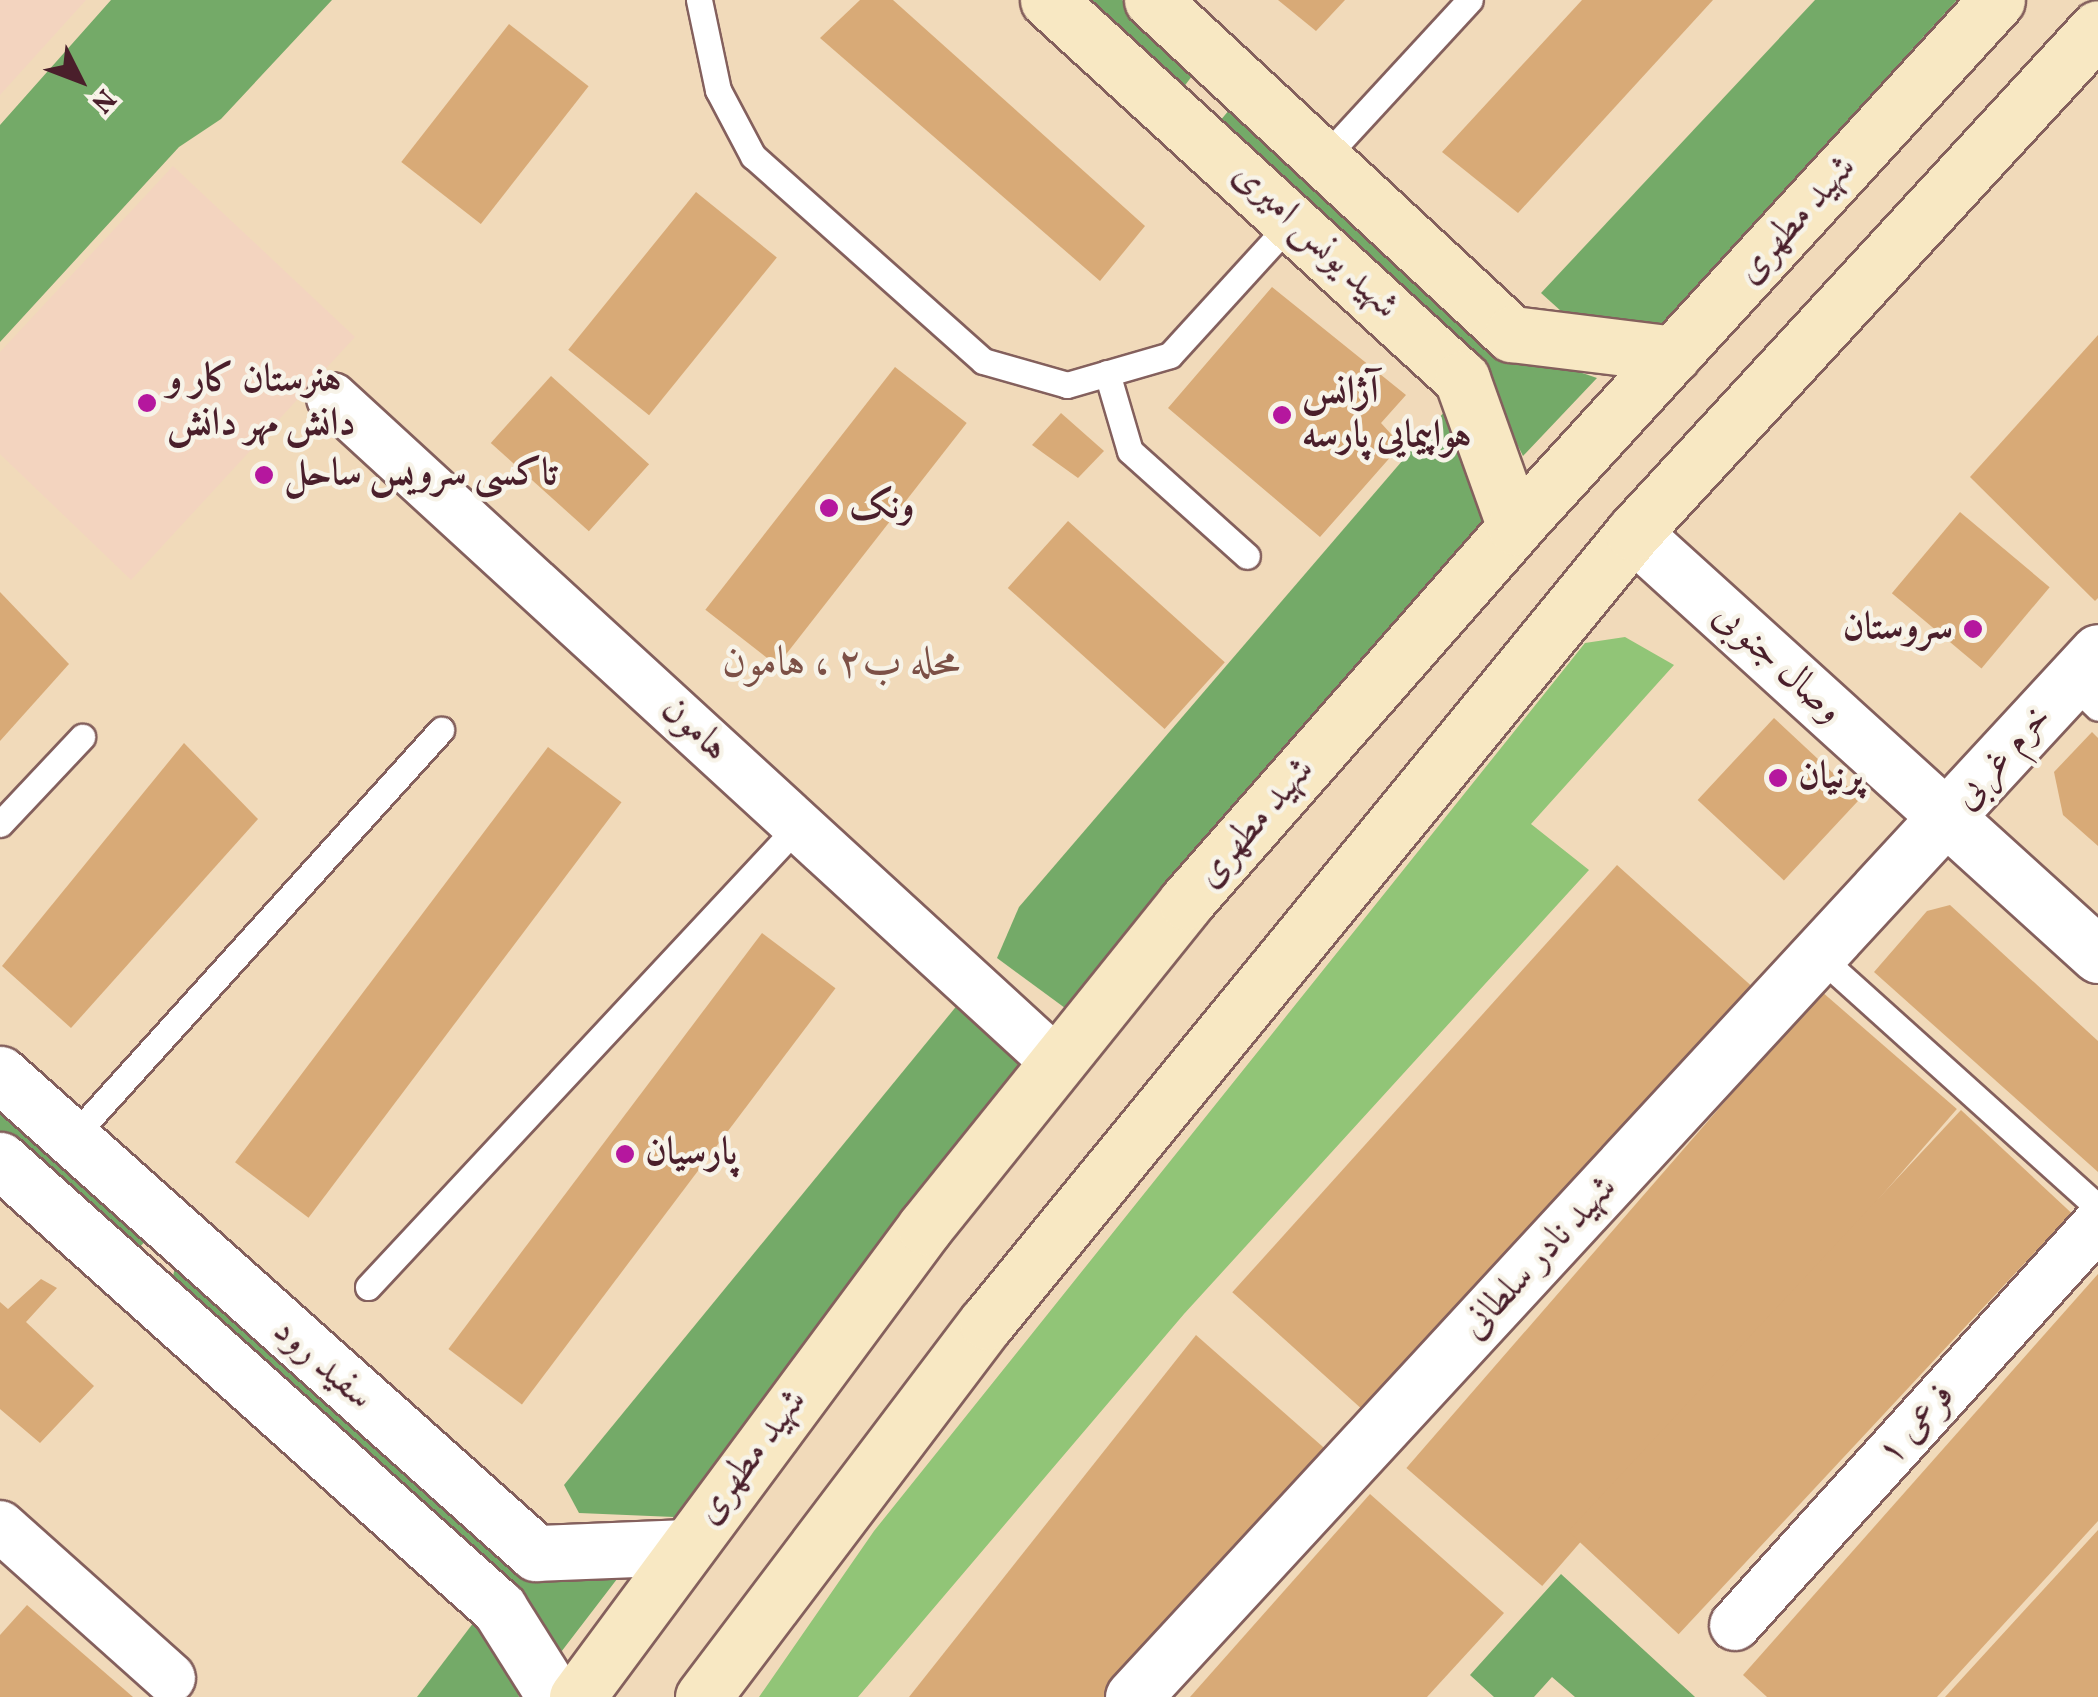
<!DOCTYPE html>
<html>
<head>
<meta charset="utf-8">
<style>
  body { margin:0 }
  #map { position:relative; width:2098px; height:1697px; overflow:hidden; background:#f1daba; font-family:Vollkorn,Amiri,serif }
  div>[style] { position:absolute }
  .built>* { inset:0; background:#f3d4bf }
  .green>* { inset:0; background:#91c577 }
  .forest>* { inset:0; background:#74aa68 }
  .building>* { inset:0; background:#d8aa77; transform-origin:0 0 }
  .roads { filter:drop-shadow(2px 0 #84605d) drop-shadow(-2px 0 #84605d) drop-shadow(0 2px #84605d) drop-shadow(0 -2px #84605d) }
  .service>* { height:25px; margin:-12.5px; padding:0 12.5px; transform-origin:12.5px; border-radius:12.5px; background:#fff }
  .minor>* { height:50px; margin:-25px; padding:0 25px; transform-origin:25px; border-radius:25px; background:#fff }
  .tertiary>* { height:55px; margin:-27.5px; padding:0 27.5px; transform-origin:27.5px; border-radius:27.5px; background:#fff }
  .secondary>* { height:55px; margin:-27.5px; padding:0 27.5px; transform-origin:27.5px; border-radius:27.5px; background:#f8e8c3 }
  .dots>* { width:28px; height:28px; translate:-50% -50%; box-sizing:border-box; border:5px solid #f7f3e8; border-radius:50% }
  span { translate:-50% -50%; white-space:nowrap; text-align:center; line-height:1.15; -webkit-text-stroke:9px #f7f3e8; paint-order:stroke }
  .street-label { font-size:38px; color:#4a1f2b }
  .poi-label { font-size:38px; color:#4a1f2b; font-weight:700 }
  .left { translate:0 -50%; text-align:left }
  .right { translate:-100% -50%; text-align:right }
  .quarter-label { font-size:42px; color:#7c5046 }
  .north { position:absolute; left:30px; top:30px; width:100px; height:100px; -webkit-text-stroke:8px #f7f3e8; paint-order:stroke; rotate:132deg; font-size:28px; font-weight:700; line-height:40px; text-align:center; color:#4a1f2b }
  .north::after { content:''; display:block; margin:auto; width:35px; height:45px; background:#4a1f2b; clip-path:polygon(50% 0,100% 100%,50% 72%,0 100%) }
</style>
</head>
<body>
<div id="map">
  <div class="built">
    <div style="clip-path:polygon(0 0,86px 0,0 95px)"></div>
    <div style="clip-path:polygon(173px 166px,355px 337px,131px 580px,0 454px,0 352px)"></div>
  </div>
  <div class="green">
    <div style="clip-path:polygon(1625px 637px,1674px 665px,1531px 824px,1589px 870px,1184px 1314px,858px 1697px,759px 1697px,874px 1531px,1585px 643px)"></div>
  </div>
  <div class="forest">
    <div style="clip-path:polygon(111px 0,332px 0,221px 119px,179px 147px,0 342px,0 125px)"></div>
    <div style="clip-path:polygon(1077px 0,1122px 0,1198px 68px,1180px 92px)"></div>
    <div style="clip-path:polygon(1815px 0,1957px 0,1663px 323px,1572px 321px,1541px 293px)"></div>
    <div style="clip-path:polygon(1236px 102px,1523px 353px,1597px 378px,1523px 456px,1476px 362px,1219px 122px)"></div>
    <div style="clip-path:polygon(1445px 411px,1491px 524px,1065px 1008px,997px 958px,1019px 907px)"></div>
    <div style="clip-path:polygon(959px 1003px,1026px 1059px,674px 1517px,579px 1513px,564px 1485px)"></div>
    <div style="clip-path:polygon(0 1097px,151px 1236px,128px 1258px,0 1138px)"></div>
    <div style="clip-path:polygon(175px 1267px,497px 1542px,627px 1566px,558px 1656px,172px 1281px)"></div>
    <div style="clip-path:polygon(1561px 1574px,1694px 1696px,1695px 1697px,1575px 1697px,1552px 1677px,1534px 1697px,1494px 1697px,1470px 1675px)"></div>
    <div style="clip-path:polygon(477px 1618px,511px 1663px,519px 1697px,417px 1697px)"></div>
  </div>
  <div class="building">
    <div style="clip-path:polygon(860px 0,893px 0,1145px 226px,1100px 281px,820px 38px)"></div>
    <div style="clip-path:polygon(1278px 0,1345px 0,1316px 31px)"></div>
    <div style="clip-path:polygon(1582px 0,1713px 0,1518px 213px,1442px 152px)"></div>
    <div style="left:509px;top:24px;width:101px;height:175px;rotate:38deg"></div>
    <div style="left:696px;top:192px;width:104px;height:203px;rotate:39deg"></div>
    <div style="clip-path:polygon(1272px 287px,1406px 395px,1381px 423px,1401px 445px,1320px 537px,1168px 408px)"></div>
    <div style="clip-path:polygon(2098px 335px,2098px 598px,2095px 601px,1970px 477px)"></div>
    <div style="left:895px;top:367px;width:91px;height:308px;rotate:38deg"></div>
    <div style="left:551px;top:376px;width:132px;height:90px;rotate:42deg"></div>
    <div style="clip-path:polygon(1061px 413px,1104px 451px,1078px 478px,1032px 445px)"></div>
    <div style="left:1960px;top:512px;width:117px;height:106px;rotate:40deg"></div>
    <div style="left:1068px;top:521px;width:211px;height:90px;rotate:42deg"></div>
    <div style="clip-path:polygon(0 592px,69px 664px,0 741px)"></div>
    <div style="left:1774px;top:718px;width:118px;height:112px;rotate:43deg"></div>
    <div style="clip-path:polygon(2092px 732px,2098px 738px,2098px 846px,2063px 815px,2054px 772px)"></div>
    <div style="clip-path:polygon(184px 743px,258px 819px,71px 1028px,2px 966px)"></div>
    <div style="left:548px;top:747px;width:92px;height:520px;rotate:37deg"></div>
    <div style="left:1617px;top:865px;width:181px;height:575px;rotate:42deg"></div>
    <div style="clip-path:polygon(1950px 905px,2098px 1041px,2098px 1172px,1874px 972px,1927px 911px)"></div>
    <div style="left:762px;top:933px;width:92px;height:521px;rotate:37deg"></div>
    <div style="left:1821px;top:991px;width:180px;height:632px;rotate:41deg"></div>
    <div style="left:1961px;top:1110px;width:151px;height:576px;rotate:43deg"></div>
    <div style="clip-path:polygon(2098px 1274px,2098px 1521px,1937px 1697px,1767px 1697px,1743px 1675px)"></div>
    <div style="clip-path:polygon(41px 1279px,57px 1288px,26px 1322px,94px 1386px,40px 1443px,0 1409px,0 1302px,8px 1309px)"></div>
    <div style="clip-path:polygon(1196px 1335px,1331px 1454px,1108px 1697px,909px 1697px)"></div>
    <div style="clip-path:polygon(1370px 1494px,1504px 1613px,1427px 1697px,1190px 1697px)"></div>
    <div style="clip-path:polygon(2098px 1530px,2098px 1697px,1945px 1697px)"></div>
    <div style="clip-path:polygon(27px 1605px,133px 1697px,0 1697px,0 1635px)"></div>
  </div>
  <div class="roads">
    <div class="service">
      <div style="left:699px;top:0;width:92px;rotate:78.1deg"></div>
      <div style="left:718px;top:90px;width:75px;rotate:62.1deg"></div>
      <div style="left:753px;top:156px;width:308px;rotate:41.7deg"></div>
      <div style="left:983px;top:361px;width:87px;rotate:15.9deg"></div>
      <div style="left:1067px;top:385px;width:107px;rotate:-16.2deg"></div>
      <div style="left:1170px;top:355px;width:184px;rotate:-47.6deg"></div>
      <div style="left:1324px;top:158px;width:215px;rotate:-47.3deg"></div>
      <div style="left:1107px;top:373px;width:81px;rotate:73.6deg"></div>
      <div style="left:1130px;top:451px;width:157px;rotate:41.9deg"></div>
      <div style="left:2071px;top:682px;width:37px;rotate:44deg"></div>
      <div style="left:0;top:824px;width:120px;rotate:-46.7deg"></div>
      <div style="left:1820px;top:957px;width:374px;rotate:42deg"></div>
      <div style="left:71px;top:1139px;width:552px;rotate:-47.87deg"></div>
      <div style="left:368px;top:1287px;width:630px;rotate:-46.99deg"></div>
    </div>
    <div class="minor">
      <div style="left:332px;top:398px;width:984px;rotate:42.53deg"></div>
      <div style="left:0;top:1526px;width:228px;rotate:41.8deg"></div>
      <div style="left:1735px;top:1625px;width:541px;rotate:-47.85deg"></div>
    </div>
    <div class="tertiary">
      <div style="left:1633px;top:533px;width:628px;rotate:42.22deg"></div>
      <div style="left:0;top:1074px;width:719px;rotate:41.79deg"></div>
      <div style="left:536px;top:1553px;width:148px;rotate:-2.3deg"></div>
      <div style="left:0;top:1160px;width:671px;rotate:41.92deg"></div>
      <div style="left:499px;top:1608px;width:105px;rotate:57.8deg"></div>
      <div style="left:1133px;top:1697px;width:1422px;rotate:-47.28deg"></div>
    </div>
    <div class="secondary">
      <div style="left:1048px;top:0;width:561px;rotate:42.47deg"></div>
      <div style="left:1462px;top:379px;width:157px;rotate:70.3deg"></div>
      <div style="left:1152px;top:0;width:491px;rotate:42.9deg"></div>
      <div style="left:1512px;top:334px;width:163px;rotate:7deg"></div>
      <div style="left:577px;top:1697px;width:585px;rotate:-53.48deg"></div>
      <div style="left:925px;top:1227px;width:417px;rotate:-51.2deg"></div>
      <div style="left:1186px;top:902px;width:499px;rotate:-48.7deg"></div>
      <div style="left:1515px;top:527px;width:714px;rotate:-47.55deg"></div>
      <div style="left:703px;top:1697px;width:470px;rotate:-52.9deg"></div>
      <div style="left:987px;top:1322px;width:1020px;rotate:-50.69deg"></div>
      <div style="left:1633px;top:533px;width:686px;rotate:-47.36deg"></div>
    </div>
  </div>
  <div class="dots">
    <div style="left:147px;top:403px;background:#b5179e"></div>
    <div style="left:1282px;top:415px;background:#b5179e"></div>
    <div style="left:264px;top:475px;background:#b5179e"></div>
    <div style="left:829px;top:508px;background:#b5179e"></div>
    <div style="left:1973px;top:629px;background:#b5179e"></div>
    <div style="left:1778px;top:778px;background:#b5179e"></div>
    <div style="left:625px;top:1154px;background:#b5179e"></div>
  </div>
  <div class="street-label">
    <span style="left:1797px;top:220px;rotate:-48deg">شهید مطهری</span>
    <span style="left:1315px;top:241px;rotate:43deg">شهید یونس امیری</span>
    <span style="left:1777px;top:664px;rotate:42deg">وصال جنوبی</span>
    <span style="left:694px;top:730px;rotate:43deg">هامون</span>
    <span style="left:2003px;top:758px;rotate:-48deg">خرم غربی</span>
    <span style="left:1256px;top:823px;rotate:-49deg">شهید مطهری</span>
    <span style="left:1540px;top:1258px;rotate:-47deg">شهید نادر سلطانی</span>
    <span style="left:322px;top:1365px;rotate:41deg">سفید رود</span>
    <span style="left:1917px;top:1425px;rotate:-48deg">فرعی ۱</span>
    <span style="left:752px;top:1457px;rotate:-53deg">شهید مطهری</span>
  </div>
  <div class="poi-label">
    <span class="left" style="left:167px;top:403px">هنرستان کار و<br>دانش مهر دانش</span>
    <span class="left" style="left:1302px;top:415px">آژانس<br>هواپیمایی پارسه</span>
    <span class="left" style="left:284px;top:475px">تاکسی سرویس ساحل</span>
    <span class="left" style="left:849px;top:508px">ونک</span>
    <span class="right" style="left:1953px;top:629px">سروستان</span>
    <span class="left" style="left:1798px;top:778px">پرنیان</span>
    <span class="left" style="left:645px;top:1154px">پارسیان</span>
  </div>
  <div class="quarter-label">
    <span style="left:841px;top:665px">محله ب۲ ، هامون</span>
  </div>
  <div class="north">N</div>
</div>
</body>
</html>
